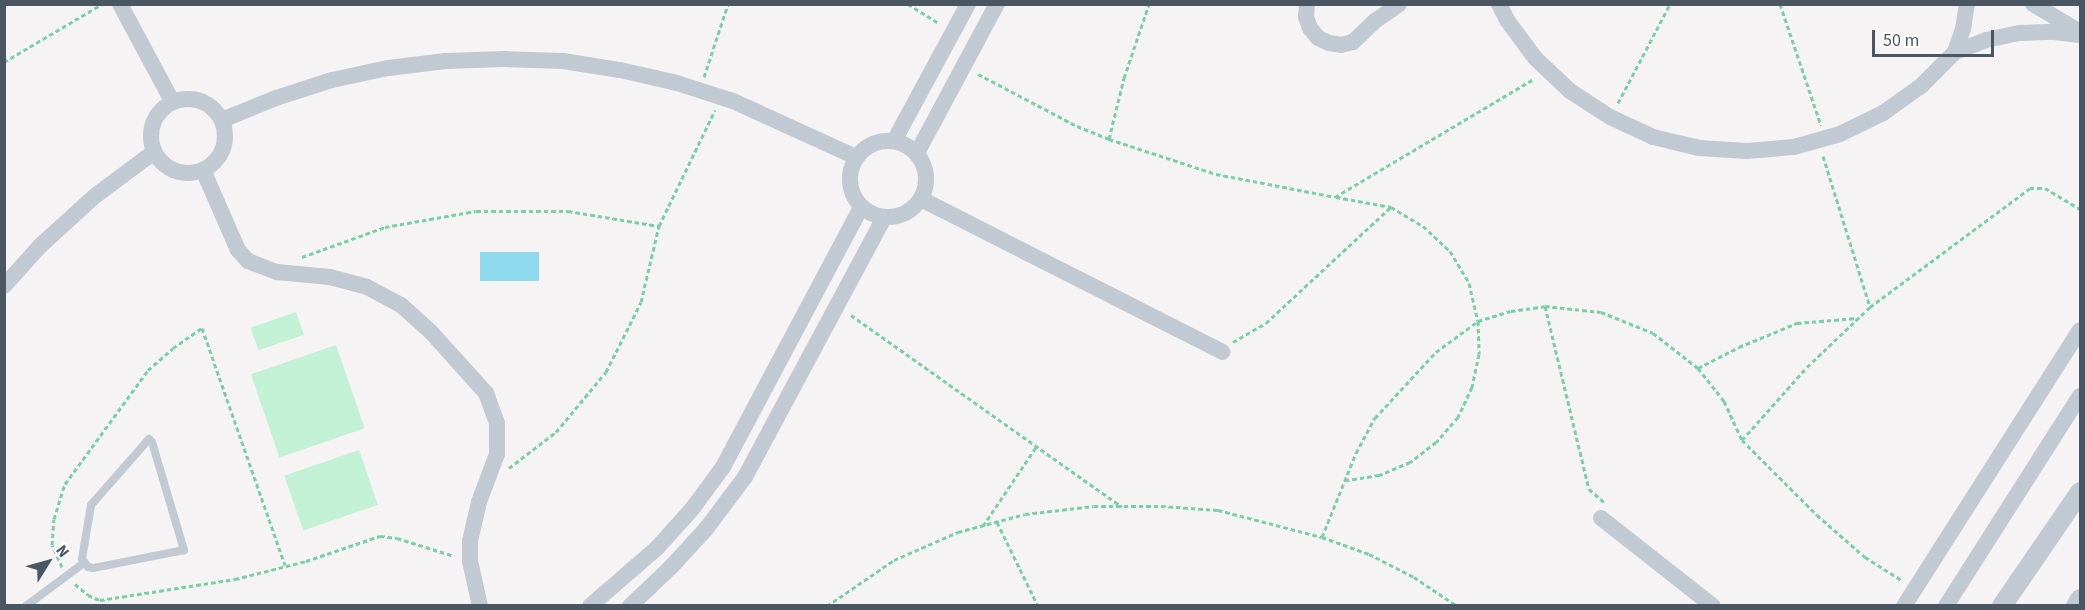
<!DOCTYPE html>
<html>
<head>
<meta charset="utf-8">
<style>
  body { margin:0 }
  #map { position:relative; width:2085px; height:610px; overflow:hidden; background:#f5f3f3; font-family:"Source Sans 3",sans-serif }
  div>[style] { position:absolute }
  .green>* { inset:0; background:#c3f1d5; transform-origin:0 0 }
  .water>* { inset:0; background:#90daee; transform-origin:0 0 }
  .path>* { height:3px; margin-top:-1.5px; transform-origin:0; background:repeating-linear-gradient(90deg,#7ad0a6 0 4.5px,transparent 0 7.5px) }
  .service>* { height:8px; margin:-4px; padding:0 4px; transform-origin:4px; border-radius:4px; background:#c1cad2 }
  .minor>* { height:16px; margin:-8px; padding:0 8px; transform-origin:8px; border-radius:8px; background:#c1cad2 }
  .minor>.ring { margin:-8px; padding:0; box-sizing:content-box; background:none; border:16px solid #c1cad2; border-radius:50% }
  .tertiary>* { height:20px; margin:-10px; padding:0 10px; transform-origin:10px; border-radius:10px; background:#c1cad2 }
  span { translate:-50% -50%; white-space:nowrap; text-align:center; line-height:1.15; -webkit-text-stroke:5px #fff; paint-order:stroke }
  .frame { position:absolute; inset:0; border:6px solid #4a5661; pointer-events:none }
  .north { position:absolute; left:18px; top:532px; width:60px; height:60px; -webkit-text-stroke:4px #fff; paint-order:stroke; rotate:53deg; font-size:16px; font-weight:700; line-height:24px; text-align:center; color:#4a5661 }
  .north::after { content:''; display:block; margin:auto; width:21px; height:27px; background:#4a5661; clip-path:polygon(50% 0,100% 100%,50% 72%,0 100%) }
  .scale { position:absolute; left:1872px; top:30px; width:122px; height:27px; box-sizing:border-box; border:3px solid #4a5661; border-top:0; padding-left:8px; font-size:18px; line-height:21px; white-space:nowrap; color:#4a5661; -webkit-text-stroke:4px #fff; paint-order:stroke }
</style>
</head>
<body>
<div id="map">
  <div class="green">
    <div style="left:296px;top:312px;width:24px;height:48px;rotate:71deg"></div>
    <div style="left:336px;top:345px;width:88px;height:90px;rotate:71deg"></div>
    <div style="left:359px;top:450px;width:58px;height:79px;rotate:71deg"></div>
  </div>
  <div class="water">
    <div style="left:539px;top:252px;width:29px;height:59px;rotate:90deg"></div>
  </div>
  <div class="path">
    <div style="left:908px;top:4px;width:36px;rotate:32deg"></div>
    <div style="left:1780px;top:4px;width:128px;rotate:71.3deg"></div>
    <div style="left:4px;top:62px;width:114px;rotate:-30.6deg"></div>
    <div style="left:978px;top:74px;width:112px;rotate:27.7deg"></div>
    <div style="left:1077px;top:126px;width:35px;rotate:22deg"></div>
    <div style="left:1109px;top:139px;width:113px;rotate:18.1deg"></div>
    <div style="left:1216px;top:174px;width:121px;rotate:10.9deg"></div>
    <div style="left:1335px;top:197px;width:231px;rotate:-30.7deg"></div>
    <div style="left:704px;top:77px;width:77px;rotate:-71.8deg"></div>
    <div style="left:1618px;top:103px;width:112px;rotate:-62.3deg"></div>
    <div style="left:1109px;top:139px;width:63px;rotate:-76.2deg"></div>
    <div style="left:1124px;top:78px;width:78px;rotate:-71.3deg"></div>
    <div style="left:1823px;top:156px;width:158px;rotate:72.7deg"></div>
    <div style="left:1336px;top:197px;width:56px;rotate:10.3deg"></div>
    <div style="left:1391px;top:207px;width:37px;rotate:31deg"></div>
    <div style="left:1423px;top:226px;width:37px;rotate:43deg"></div>
    <div style="left:1450px;top:251px;width:37px;rotate:59deg"></div>
    <div style="left:1469px;top:283px;width:39px;rotate:77deg"></div>
    <div style="left:1478px;top:321px;width:33px;rotate:88deg"></div>
    <div style="left:1479px;top:354px;width:34px;rotate:102deg"></div>
    <div style="left:1472px;top:387px;width:33px;rotate:115deg"></div>
    <div style="left:1458px;top:417px;width:33px;rotate:131deg"></div>
    <div style="left:1436px;top:442px;width:33px;rotate:142deg"></div>
    <div style="left:1410px;top:462px;width:34px;rotate:157deg"></div>
    <div style="left:1379px;top:475px;width:33px;rotate:171deg"></div>
    <div style="left:302px;top:257px;width:88px;rotate:-19.9deg"></div>
    <div style="left:385px;top:227px;width:92px;rotate:-10deg"></div>
    <div style="left:476px;top:211px;width:92px"></div>
    <div style="left:568px;top:211px;width:92px;rotate:9.4deg"></div>
    <div style="left:1545px;top:306px;width:188px;rotate:76.5deg"></div>
    <div style="left:1589px;top:489px;width:20px;rotate:41deg"></div>
    <div style="left:851px;top:315px;width:332px;rotate:35.3deg"></div>
    <div style="left:1233px;top:342px;width:38px;rotate:-30deg"></div>
    <div style="left:1266px;top:323px;width:171px;rotate:-42.9deg"></div>
    <div style="left:1698px;top:368px;width:46px;rotate:-27.1deg"></div>
    <div style="left:1739px;top:347px;width:63px;rotate:-22.5deg"></div>
    <div style="left:1797px;top:323px;width:60px;rotate:-4.8deg"></div>
    <div style="left:1742px;top:440px;width:98px;rotate:-48.3deg"></div>
    <div style="left:1807px;top:367px;width:87px;rotate:-43.6deg"></div>
    <div style="left:1870px;top:307px;width:199px;rotate:-36.6deg"></div>
    <div style="left:2030px;top:188px;width:15px"></div>
    <div style="left:2045px;top:188px;width:41px;rotate:31deg"></div>
    <div style="left:509px;top:468px;width:59px;rotate:-37.5deg"></div>
    <div style="left:556px;top:432px;width:78px;rotate:-50.2deg"></div>
    <div style="left:606px;top:372px;width:78px;rotate:-63.4deg"></div>
    <div style="left:641px;top:302px;width:78px;rotate:-76.7deg"></div>
    <div style="left:659px;top:226px;width:129px;rotate:-64.2deg"></div>
    <div style="left:997px;top:522px;width:93px;rotate:64deg"></div>
    <div style="left:983px;top:526px;width:95px;rotate:-56.1deg"></div>
    <div style="left:1322px;top:537px;width:91px;rotate:-68deg"></div>
    <div style="left:1356px;top:453px;width:40px;rotate:-62deg"></div>
    <div style="left:1375px;top:418px;width:90px;rotate:-47.3deg"></div>
    <div style="left:1436px;top:352px;width:52px;rotate:-36.4deg"></div>
    <div style="left:1478px;top:321px;width:34px;rotate:-17deg"></div>
    <div style="left:1511px;top:311px;width:34px;rotate:-8deg"></div>
    <div style="left:1545px;top:306px;width:56px;rotate:6.1deg"></div>
    <div style="left:1601px;top:312px;width:56px;rotate:22deg"></div>
    <div style="left:1653px;top:333px;width:57px;rotate:37.9deg"></div>
    <div style="left:1698px;top:368px;width:42px;rotate:51.8deg"></div>
    <div style="left:1724px;top:401px;width:43px;rotate:65.2deg"></div>
    <div style="left:1742px;top:440px;width:106px;rotate:45deg"></div>
    <div style="left:1817px;top:515px;width:64px;rotate:41.2deg"></div>
    <div style="left:1865px;top:557px;width:45px;rotate:32.3deg"></div>
    <div style="left:62px;top:567px;width:24px;rotate:-114deg"></div>
    <div style="left:52px;top:545px;width:26px;rotate:-86deg"></div>
    <div style="left:54px;top:519px;width:37px;rotate:-73deg"></div>
    <div style="left:65px;top:484px;width:141px;rotate:-53.9deg"></div>
    <div style="left:148px;top:370px;width:33px;rotate:-41deg"></div>
    <div style="left:173px;top:348px;width:35px;rotate:-35deg"></div>
    <div style="left:202px;top:328px;width:251px;rotate:70.7deg"></div>
    <div style="left:75px;top:584px;width:17px;rotate:40deg"></div>
    <div style="left:88px;top:595px;width:13px;rotate:23deg"></div>
    <div style="left:100px;top:600px;width:137px;rotate:-8.8deg"></div>
    <div style="left:235px;top:579px;width:73px;rotate:-14.2deg"></div>
    <div style="left:306px;top:561px;width:78px;rotate:-18.7deg"></div>
    <div style="left:380px;top:536px;width:17px;rotate:7deg"></div>
    <div style="left:397px;top:538px;width:60px;rotate:17.5deg"></div>
    <div style="left:827px;top:606px;width:81px;rotate:-34.5deg"></div>
    <div style="left:894px;top:560px;width:70px;rotate:-23.6deg"></div>
    <div style="left:958px;top:532px;width:69px;rotate:-15deg"></div>
    <div style="left:1025px;top:514px;width:69px;rotate:-6.6deg"></div>
    <div style="left:1094px;top:506px;width:67px"></div>
    <div style="left:1161px;top:506px;width:57px;rotate:4deg"></div>
    <div style="left:1218px;top:510px;width:107px;rotate:14.6deg"></div>
    <div style="left:1322px;top:537px;width:50px;rotate:19.9deg"></div>
    <div style="left:1369px;top:554px;width:51px;rotate:27.1deg"></div>
    <div style="left:1414px;top:577px;width:52px;rotate:34deg"></div>
  </div>
  <div class="service">
    <div style="left:149px;top:439px;width:4px;rotate:45deg"></div>
    <div style="left:152px;top:442px;width:113px;rotate:73.5deg"></div>
    <div style="left:184px;top:550px;width:93px;rotate:168.8deg"></div>
    <div style="left:93px;top:568px;width:5px;rotate:-169deg"></div>
    <div style="left:88px;top:567px;width:10px;rotate:-127deg"></div>
    <div style="left:82px;top:559px;width:55px;rotate:-80.5deg"></div>
    <div style="left:91px;top:505px;width:88px;rotate:-48.7deg"></div>
    <div style="left:26px;top:606px;width:72px;rotate:-36.6deg"></div>
  </div>
  <div class="minor">
    <div style="left:120px;top:4px;width:110px;rotate:61.8deg"></div>
    <div style="left:1307px;top:4px;width:13px;rotate:94deg"></div>
    <div style="left:1306px;top:17px;width:12px;rotate:70deg"></div>
    <div style="left:1310px;top:28px;width:13px;rotate:51deg"></div>
    <div style="left:1318px;top:38px;width:12px;rotate:24deg"></div>
    <div style="left:1329px;top:43px;width:12px;rotate:9deg"></div>
    <div style="left:1341px;top:45px;width:12px;rotate:-14deg"></div>
    <div style="left:1353px;top:42px;width:30px;rotate:-44deg"></div>
    <div style="left:1375px;top:21px;width:29px;rotate:-35deg"></div>
    <div style="left:1499px;top:4px;width:18px;rotate:63deg"></div>
    <div style="left:1507px;top:20px;width:47px;rotate:53.6deg"></div>
    <div style="left:1535px;top:58px;width:48px;rotate:43.3deg"></div>
    <div style="left:1570px;top:91px;width:48px;rotate:33deg"></div>
    <div style="left:1610px;top:117px;width:47px;rotate:24.9deg"></div>
    <div style="left:1653px;top:137px;width:47px;rotate:13.4deg"></div>
    <div style="left:1699px;top:148px;width:48px;rotate:3.6deg"></div>
    <div style="left:1747px;top:151px;width:47px;rotate:-4.9deg"></div>
    <div style="left:1794px;top:147px;width:48px;rotate:-15.8deg"></div>
    <div style="left:1840px;top:134px;width:48px;rotate:-26deg"></div>
    <div style="left:1883px;top:113px;width:47px;rotate:-35.4deg"></div>
    <div style="left:1921px;top:86px;width:48px;rotate:-45deg"></div>
    <div style="left:1955px;top:52px;width:24px;rotate:-71deg"></div>
    <div style="left:1963px;top:29px;width:25px;rotate:-81deg"></div>
    <div style="left:2033px;top:4px;width:55px;rotate:30.8deg"></div>
    <div style="left:1955px;top:52px;width:33px;rotate:-21deg"></div>
    <div style="left:1986px;top:40px;width:35px;rotate:-12deg"></div>
    <div style="left:2020px;top:33px;width:34px;rotate:-2deg"></div>
    <div style="left:2054px;top:32px;width:26px;rotate:7deg"></div>
    <div class="ring" style="left:151px;top:99px;width:58px;height:58px"></div>
    <div style="left:222px;top:120px;width:58px;rotate:-22.2deg"></div>
    <div style="left:276px;top:98px;width:59px;rotate:-17.8deg"></div>
    <div style="left:332px;top:80px;width:57px;rotate:-12.1deg"></div>
    <div style="left:388px;top:68px;width:58px;rotate:-6.9deg"></div>
    <div style="left:446px;top:61px;width:58px;rotate:-2deg"></div>
    <div style="left:504px;top:59px;width:59px;rotate:1.9deg"></div>
    <div style="left:563px;top:61px;width:58px;rotate:9deg"></div>
    <div style="left:620px;top:70px;width:58px;rotate:12.8deg"></div>
    <div style="left:677px;top:83px;width:59px;rotate:17.8deg"></div>
    <div style="left:733px;top:101px;width:135px;rotate:24.5deg"></div>
    <div class="ring" style="left:850px;top:141px;width:60px;height:60px"></div>
    <div style="left:894px;top:141px;width:156px;rotate:-61.6deg"></div>
    <div style="left:917px;top:153px;width:169px;rotate:-61.8deg"></div>
    <div style="left:203px;top:170px;width:87px;rotate:66.4deg"></div>
    <div style="left:238px;top:250px;width:15px;rotate:48deg"></div>
    <div style="left:248px;top:261px;width:31px;rotate:21deg"></div>
    <div style="left:277px;top:272px;width:53px;rotate:5.4deg"></div>
    <div style="left:330px;top:277px;width:38px;rotate:15deg"></div>
    <div style="left:367px;top:287px;width:38px;rotate:28deg"></div>
    <div style="left:401px;top:305px;width:39px;rotate:42deg"></div>
    <div style="left:430px;top:331px;width:84px;rotate:47.9deg"></div>
    <div style="left:486px;top:393px;width:32px;rotate:70deg"></div>
    <div style="left:497px;top:423px;width:31px;rotate:90deg"></div>
    <div style="left:497px;top:454px;width:51px;rotate:110.6deg"></div>
    <div style="left:479px;top:502px;width:40px;rotate:103deg"></div>
    <div style="left:470px;top:541px;width:20px;rotate:90deg"></div>
    <div style="left:470px;top:561px;width:46px;rotate:77.5deg"></div>
    <div style="left:921px;top:199px;width:338px;rotate:26.9deg"></div>
    <div style="left:4px;top:286px;width:54px;rotate:-48deg"></div>
    <div style="left:40px;top:246px;width:74px;rotate:-42.3deg"></div>
    <div style="left:95px;top:196px;width:74px;rotate:-36.7deg"></div>
    <div style="left:1601px;top:518px;width:142px;rotate:38.2deg"></div>
    <div style="left:590px;top:606px;width:89px;rotate:-40.9deg"></div>
    <div style="left:657px;top:548px;width:52px;rotate:-48.1deg"></div>
    <div style="left:692px;top:509px;width:52px;rotate:-53.6deg"></div>
    <div style="left:723px;top:467px;width:294px;rotate:-62deg"></div>
    <div style="left:630px;top:606px;width:57px;rotate:-43.6deg"></div>
    <div style="left:671px;top:567px;width:52px;rotate:-47.4deg"></div>
    <div style="left:706px;top:529px;width:65px;rotate:-53.1deg"></div>
    <div style="left:745px;top:477px;width:294px;rotate:-61.8deg"></div>
    <div style="left:1904px;top:606px;width:327px;rotate:-57.5deg"></div>
    <div style="left:1946px;top:606px;width:249px;rotate:-57.5deg"></div>
  </div>
  <div class="tertiary">
    <div style="left:2002px;top:606px;width:138px;rotate:-55.6deg"></div>
    <div style="left:2076px;top:606px;width:8px;rotate:-60deg"></div>
  </div>
  <div class="frame"></div>
  <div class="north">N</div>
  <div class="scale">50 m</div>
</div>
</body>
</html>
